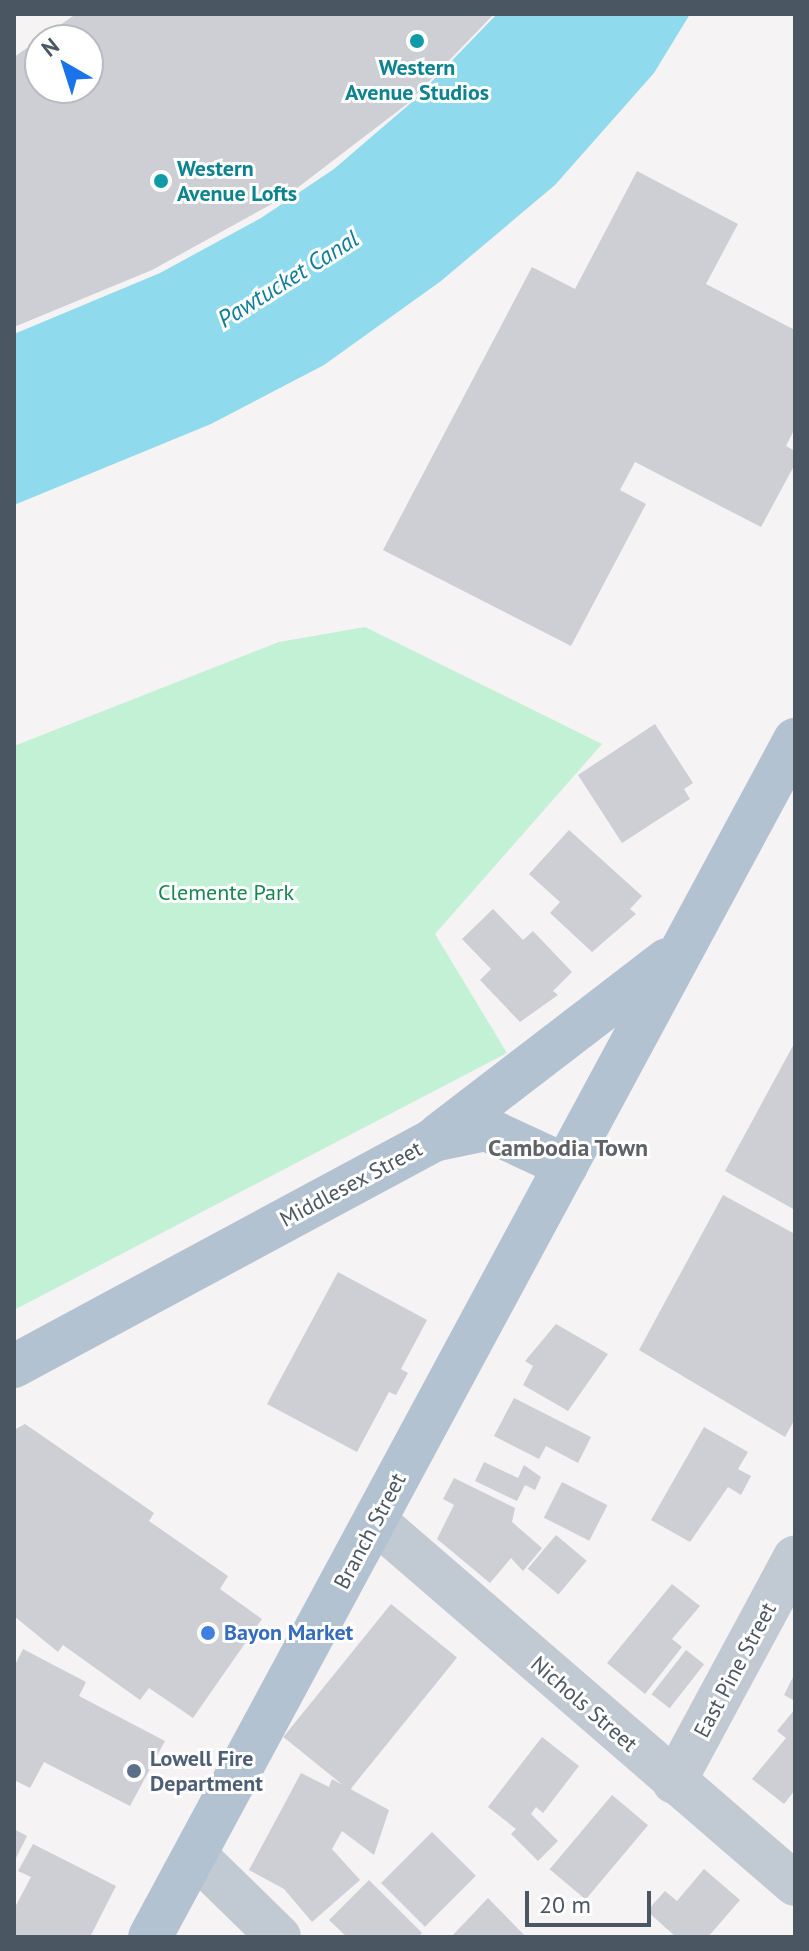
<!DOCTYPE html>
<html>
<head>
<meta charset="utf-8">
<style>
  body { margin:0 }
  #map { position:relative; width:809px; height:1951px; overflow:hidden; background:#f5f3f3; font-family:"PT Sans",sans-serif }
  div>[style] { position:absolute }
  .green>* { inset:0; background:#c3f1d5 }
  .water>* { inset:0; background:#90daee }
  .building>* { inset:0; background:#cdcfd5; transform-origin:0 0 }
  .minor>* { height:44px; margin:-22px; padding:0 22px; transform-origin:22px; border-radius:22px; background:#c1cad2 }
  .major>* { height:44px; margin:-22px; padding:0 22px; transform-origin:22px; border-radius:22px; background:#b3c2d1 }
  .dots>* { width:22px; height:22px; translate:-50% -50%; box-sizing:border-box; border:4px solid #fff; border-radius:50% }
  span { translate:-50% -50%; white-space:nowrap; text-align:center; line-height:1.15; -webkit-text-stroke:6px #fff; paint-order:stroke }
  .culture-label { font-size:22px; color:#0d838f; font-weight:700 }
  .left { translate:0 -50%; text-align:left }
  .park-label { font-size:22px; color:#17864f }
  .street-label { font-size:22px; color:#4a5661 }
  .shop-label { font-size:22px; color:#366cbe; font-weight:700 }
  .service-label { font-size:22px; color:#4e5e75; font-weight:700 }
  .water-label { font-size:24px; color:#0c7c9b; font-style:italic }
  .neighbourhood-label { font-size:24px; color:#5f6368; font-weight:700 }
  .frame { position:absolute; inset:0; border:16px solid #4a5661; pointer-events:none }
  .north { position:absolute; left:24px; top:24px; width:80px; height:80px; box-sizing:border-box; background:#fff; border:2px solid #b7bbc0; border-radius:50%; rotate:321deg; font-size:22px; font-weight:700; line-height:32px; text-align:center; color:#4a5661 }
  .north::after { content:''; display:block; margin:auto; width:28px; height:36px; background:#1a73e8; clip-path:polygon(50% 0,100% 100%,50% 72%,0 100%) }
  .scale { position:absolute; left:525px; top:1891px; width:126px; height:36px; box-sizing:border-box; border:4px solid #4a5661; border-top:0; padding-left:10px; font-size:24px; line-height:28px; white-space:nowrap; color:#4a5661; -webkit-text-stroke:6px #fff; paint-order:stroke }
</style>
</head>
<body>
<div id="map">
  <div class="green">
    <div style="clip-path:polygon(365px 627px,602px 744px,435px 934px,507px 1053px,14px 1310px,14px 746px,279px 642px)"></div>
  </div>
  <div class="water">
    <div style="clip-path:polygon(497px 14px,690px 14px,654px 73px,555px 185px,441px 281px,324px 365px,211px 424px,14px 505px,14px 334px,160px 273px,261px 218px,334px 169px,412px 102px)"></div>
  </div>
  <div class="building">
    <div style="clip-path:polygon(evenodd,76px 14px,494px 14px,407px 104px,288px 195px,152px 270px,14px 327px,14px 57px,76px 14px,40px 40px,88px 40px,88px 88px,40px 88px,40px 40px)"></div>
    <div style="clip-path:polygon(637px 171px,738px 224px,706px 284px,795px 330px,795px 428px,786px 446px,795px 451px,795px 464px,761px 527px,635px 462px,620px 490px,646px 504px,571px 646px,383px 550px,532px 267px,575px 289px)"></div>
    <div style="clip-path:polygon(655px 724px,693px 783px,684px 789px,690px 799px,622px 843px,578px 775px)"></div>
    <div style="clip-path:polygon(569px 830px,642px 896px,630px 909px,636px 914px,592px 952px,550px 913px,560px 902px,529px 874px)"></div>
    <div style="clip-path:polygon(493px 909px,523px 940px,533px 931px,572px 972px,553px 991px,558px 995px,520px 1022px,480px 980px,491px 969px,462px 939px)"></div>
    <div style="clip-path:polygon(795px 1042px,795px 1210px,725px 1171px)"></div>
    <div style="clip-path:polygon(723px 1195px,795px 1234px,795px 1419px,785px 1437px,639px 1350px)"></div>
    <div style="clip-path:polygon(338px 1272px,427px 1320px,401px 1369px,408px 1373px,396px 1395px,389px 1392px,357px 1452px,267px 1404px)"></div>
    <div style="clip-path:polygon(556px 1324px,608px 1354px,568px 1411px,523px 1385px,533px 1366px,525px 1361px)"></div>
    <div style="clip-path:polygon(514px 1398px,591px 1437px,578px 1463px,546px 1446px,539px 1459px,494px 1436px)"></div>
    <div style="clip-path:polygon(25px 1424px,154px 1513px,149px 1521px,228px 1576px,220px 1589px,262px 1619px,193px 1718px,149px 1688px,140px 1700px,63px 1645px,58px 1652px,14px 1616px,14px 1430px)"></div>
    <div style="clip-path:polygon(704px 1427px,748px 1452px,738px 1469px,751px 1476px,741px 1495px,728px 1487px,690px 1542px,651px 1520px)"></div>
    <div style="clip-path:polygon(484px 1462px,518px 1478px,524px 1465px,541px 1477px,535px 1490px,525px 1485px,517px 1501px,475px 1481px)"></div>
    <div style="clip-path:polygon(454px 1478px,515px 1508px,512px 1522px,542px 1548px,523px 1571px,511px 1558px,490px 1583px,437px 1539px,454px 1505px,443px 1499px)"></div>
    <div style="left:562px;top:1482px;width:51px;height:40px;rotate:27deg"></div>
    <div style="left:556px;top:1535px;width:40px;height:44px;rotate:40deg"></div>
    <div style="clip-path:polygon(672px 1584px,700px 1606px,672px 1639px,682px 1647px,645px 1694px,607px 1663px)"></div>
    <div style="left:391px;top:1604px;width:85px;height:171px;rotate:39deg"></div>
    <div style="clip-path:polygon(23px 1649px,86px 1682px,79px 1696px,165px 1741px,130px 1806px,44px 1762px,30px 1788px,14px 1780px,14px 1667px)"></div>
    <div style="left:686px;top:1650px;width:23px;height:56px;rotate:38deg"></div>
    <div style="clip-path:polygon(795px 1673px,795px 1701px,784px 1695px)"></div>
    <div style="clip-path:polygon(795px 1709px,795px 1790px,784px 1804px,752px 1779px,786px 1738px,777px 1731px)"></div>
    <div style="clip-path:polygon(542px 1737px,579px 1766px,543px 1813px,536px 1807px,531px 1814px,558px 1841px,538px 1861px,511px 1834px,516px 1829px,488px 1807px)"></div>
    <div style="clip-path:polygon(301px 1773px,329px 1787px,332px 1779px,389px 1810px,374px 1855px,342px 1831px,332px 1849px,360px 1880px,312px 1922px,284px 1889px,249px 1870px)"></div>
    <div style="left:612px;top:1795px;width:47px;height:97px;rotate:40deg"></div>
    <div style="clip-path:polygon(14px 1829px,27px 1836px,14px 1862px)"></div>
    <div style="left:432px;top:1832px;width:62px;height:72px;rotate:45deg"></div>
    <div style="clip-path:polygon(33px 1844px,116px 1886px,90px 1937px,14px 1937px,14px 1909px,31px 1877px,18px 1871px)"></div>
    <div style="clip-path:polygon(704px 1869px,740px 1900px,708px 1937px,676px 1937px,647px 1911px,665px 1891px,677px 1901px)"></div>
    <div style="clip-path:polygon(369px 1880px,422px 1933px,418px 1937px,347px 1937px,329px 1920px)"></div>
    <div style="clip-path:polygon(488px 1898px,526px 1937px,451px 1937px)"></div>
  </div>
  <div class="minor">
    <div style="left:375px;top:1521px;width:555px;rotate:40.84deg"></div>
    <div style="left:674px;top:1782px;width:255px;rotate:-61.7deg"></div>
    <div style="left:196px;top:1856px;width:116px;rotate:44.3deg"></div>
  </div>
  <div class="major">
    <div style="left:439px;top:1135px;width:287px;rotate:-37.5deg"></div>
    <div style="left:14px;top:1366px;width:476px;rotate:-28.3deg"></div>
    <div style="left:433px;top:1140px;width:54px;rotate:-11.7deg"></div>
    <div style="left:486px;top:1129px;width:88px;rotate:24.8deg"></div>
    <div style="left:150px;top:1937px;width:1360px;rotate:-61.68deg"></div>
  </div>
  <div class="dots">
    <div style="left:417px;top:41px;background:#0f9aa8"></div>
    <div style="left:161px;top:181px;background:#0f9aa8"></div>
    <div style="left:208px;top:1633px;background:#3f7fe0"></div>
    <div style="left:134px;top:1771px;background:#5c6f8a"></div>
  </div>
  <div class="culture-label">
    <span style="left:417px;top:80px">Western<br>Avenue Studios</span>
    <span class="left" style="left:177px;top:181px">Western<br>Avenue Lofts</span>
  </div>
  <div class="park-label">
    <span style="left:226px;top:893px">Clemente Park</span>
  </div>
  <div class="street-label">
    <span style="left:351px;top:1184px;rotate:-28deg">Middlesex Street</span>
    <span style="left:370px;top:1531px;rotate:-62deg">Branch Street</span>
    <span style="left:735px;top:1670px;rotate:-62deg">East Pine Street</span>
    <span style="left:584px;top:1704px;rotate:41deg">Nichols Street</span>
  </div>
  <div class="shop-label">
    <span class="left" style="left:224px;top:1633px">Bayon Market</span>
  </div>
  <div class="service-label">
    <span class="left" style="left:150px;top:1771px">Lowell Fire<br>Department</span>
  </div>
  <div class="water-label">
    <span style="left:288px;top:279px;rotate:-32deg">Pawtucket Canal</span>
  </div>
  <div class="neighbourhood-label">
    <span style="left:568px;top:1148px">Cambodia Town</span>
  </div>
  <div class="frame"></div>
  <div class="north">N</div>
  <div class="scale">20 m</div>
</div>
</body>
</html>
